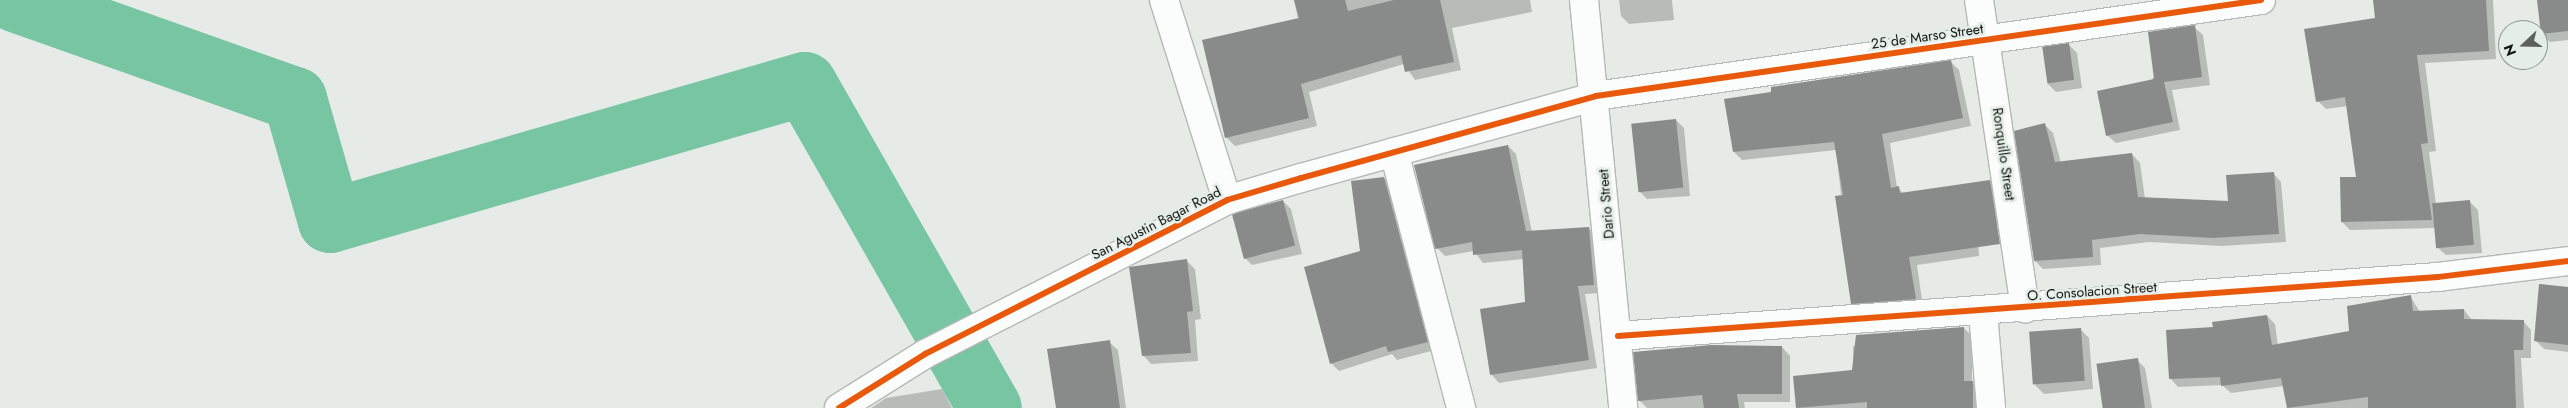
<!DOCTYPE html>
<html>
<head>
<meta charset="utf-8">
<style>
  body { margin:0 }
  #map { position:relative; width:2568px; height:408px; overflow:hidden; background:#e6ebe8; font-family:Jost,sans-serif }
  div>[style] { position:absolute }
  .shadow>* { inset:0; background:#0003 }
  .river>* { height:64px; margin:-32px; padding:0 32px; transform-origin:32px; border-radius:32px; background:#78c5a3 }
  .building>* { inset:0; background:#888b89; transform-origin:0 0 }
  .roads { filter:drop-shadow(1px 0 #b4b8b6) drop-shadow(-1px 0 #b4b8b6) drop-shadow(0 1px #b4b8b6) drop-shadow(0 -1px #b4b8b6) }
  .minor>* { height:28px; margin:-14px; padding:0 14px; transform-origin:14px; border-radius:14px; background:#fbfcfc }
  .cycleway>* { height:6px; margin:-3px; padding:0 3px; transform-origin:3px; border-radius:3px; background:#e8590c }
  span { translate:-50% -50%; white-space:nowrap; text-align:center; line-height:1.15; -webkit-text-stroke:5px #e4ede8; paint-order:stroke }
  .street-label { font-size:14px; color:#121513 }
  .north { position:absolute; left:2498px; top:20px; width:50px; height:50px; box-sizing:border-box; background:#e4ede8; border:1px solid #909793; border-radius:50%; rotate:249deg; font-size:14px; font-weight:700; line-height:20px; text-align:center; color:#121513 }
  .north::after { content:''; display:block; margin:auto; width:18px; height:22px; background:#5c605e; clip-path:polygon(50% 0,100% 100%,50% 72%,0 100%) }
</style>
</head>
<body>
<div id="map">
  <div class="shadow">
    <div style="clip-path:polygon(1294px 0,1530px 0,1532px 12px,1452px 28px,1461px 70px,1415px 80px,1404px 64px,1309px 92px,1317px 126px,1235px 146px,1226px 137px,1298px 19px)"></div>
    <div style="clip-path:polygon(1619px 0,1672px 0,1674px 20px,1629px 24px,1621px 16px)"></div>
    <div style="clip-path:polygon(2374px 0,2493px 0,2496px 59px,2425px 63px,2436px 151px,2429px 152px,2436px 204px,2470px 202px,2478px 210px,2482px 253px,2446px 255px,2437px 247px,2436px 228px,2350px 230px,2342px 222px,2357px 178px,2348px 106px,2326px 109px,2318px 101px,2376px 19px)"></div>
    <div style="clip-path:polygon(2538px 0,2568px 0,2568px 40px,2550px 42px,2542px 34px)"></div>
    <div style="clip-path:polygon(2194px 27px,2203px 35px,2210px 85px,2172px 90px,2180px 130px,2116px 143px,2107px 135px)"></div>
    <div style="clip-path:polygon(2069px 45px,2077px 53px,2082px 88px,2056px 92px,2048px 84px)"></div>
    <div style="clip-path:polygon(1951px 62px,1959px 70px,1971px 126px,1890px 143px,1897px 187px,1904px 194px,1990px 181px,1998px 190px,2003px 223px,1977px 225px,1979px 256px,1917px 265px,1923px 307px,1861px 311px,1853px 303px,1836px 150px,1742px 160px,1734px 152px)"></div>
    <div style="clip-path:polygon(1676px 120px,1684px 128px,1690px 196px,1647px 199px,1639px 191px)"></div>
    <div style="clip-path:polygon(2045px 125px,2053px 133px,2061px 163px,2132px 154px,2140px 163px,2145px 199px,2229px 202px,2273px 173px,2281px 182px,2286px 242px,2222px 246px,2149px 242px,2100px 248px,2101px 265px,2043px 269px,2035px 261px)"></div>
    <div style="clip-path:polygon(1508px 146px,1516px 154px,1532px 232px,1589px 228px,1597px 236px,1601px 293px,1585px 294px,1597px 368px,1499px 383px,1491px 374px,1527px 303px,1523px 259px,1483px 263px,1474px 251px,1445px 256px,1437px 248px)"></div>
    <div style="clip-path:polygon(1384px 178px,1392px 187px,1435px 350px,1397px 360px,1392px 354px,1339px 371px,1331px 363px)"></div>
    <div style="clip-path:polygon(1283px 201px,1291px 209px,1302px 254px,1252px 265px,1244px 257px)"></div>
    <div style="clip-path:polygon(1186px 260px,1195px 269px,1201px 319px,1195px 320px,1198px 361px,1151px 364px,1143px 355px)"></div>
    <div style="clip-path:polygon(2568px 288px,2568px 352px,2544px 349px,2536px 341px)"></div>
    <div style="clip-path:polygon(2410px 296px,2420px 312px,2464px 310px,2472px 320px,2523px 321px,2531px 330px,2531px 358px,2521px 358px,2524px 408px,2288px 408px,2284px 386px,2231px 393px,2222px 385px,2178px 387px,2170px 378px,2214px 328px,2267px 316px,2275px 324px,2278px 346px,2351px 332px)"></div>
    <div style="clip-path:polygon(1964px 328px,1972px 336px,1972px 382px,1981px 391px,1981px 408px,1798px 408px,1794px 377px,1853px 371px,1853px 346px)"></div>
    <div style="clip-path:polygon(2080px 329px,2089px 338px,2093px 389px,2044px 394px,2035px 385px)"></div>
    <div style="clip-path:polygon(1109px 342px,1118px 350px,1126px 408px,1057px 408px)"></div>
    <div style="clip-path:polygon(1782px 347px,1790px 356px,1790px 402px,1744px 402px,1745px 408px,1647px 408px,1639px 400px)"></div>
    <div style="clip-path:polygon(2137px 360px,2145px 368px,2152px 408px,2104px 408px)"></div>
    <div style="clip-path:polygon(942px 389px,952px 408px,871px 408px,886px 398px)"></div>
  </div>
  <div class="river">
    <div style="left:15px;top:0;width:297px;rotate:19.5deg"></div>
    <div style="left:295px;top:99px;width:127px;rotate:74deg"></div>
    <div style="left:330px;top:221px;width:494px;rotate:-16.1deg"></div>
    <div style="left:805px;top:84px;width:373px;rotate:60.3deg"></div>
  </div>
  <div class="building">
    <div style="clip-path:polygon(1294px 0,1345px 0,1348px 11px,1394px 0,1440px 0,1454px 62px,1405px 72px,1401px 55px,1301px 84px,1309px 118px,1225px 138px,1202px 40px,1299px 18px)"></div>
    <div style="clip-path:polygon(2373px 0,2486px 0,2489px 51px,2417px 55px,2428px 143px,2421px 144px,2432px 220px,2341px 222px,2340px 177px,2356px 177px,2345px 97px,2316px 102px,2304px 29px,2375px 18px)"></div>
    <div style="clip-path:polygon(2537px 0,2568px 0,2568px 31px,2541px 34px)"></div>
    <div style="clip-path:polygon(2195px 25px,2202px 77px,2164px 82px,2173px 122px,2106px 136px,2097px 91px,2154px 79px,2148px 32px)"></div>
    <div style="left:2069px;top:43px;width:37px;height:27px;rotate:82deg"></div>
    <div style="clip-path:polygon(1951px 60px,1963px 118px,1882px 134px,1891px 188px,1899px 186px,1900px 193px,1990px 180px,2000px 244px,1909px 257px,1916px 299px,1851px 304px,1835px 196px,1843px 195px,1834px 142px,1733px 152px,1724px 99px,1771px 92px,1771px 87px)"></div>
    <div style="left:1676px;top:119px;width:69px;height:45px;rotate:84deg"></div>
    <div style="clip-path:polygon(2045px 123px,2055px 162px,2132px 153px,2138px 197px,2228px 201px,2226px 175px,2274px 172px,2279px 234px,2213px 238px,2140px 234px,2092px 240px,2093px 257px,2034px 261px,2014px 131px)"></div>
    <div style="clip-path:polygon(1508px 145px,1526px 231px,1589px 227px,1594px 285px,1578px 286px,1589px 360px,1490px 375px,1480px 309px,1525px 302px,1522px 250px,1473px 255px,1472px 242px,1435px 249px,1414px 165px)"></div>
    <div style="clip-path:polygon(1384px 177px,1428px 342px,1388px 352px,1386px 346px,1330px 364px,1304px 267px,1360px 251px,1351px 181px)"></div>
    <div style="left:1283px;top:200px;width:47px;height:53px;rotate:75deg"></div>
    <div style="left:2470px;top:200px;width:45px;height:38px;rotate:85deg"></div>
    <div style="clip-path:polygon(1187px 259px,1193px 311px,1187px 312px,1191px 353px,1142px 356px,1129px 267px)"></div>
    <div style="clip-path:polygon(2539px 284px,2568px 287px,2568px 345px,2534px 341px)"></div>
    <div style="clip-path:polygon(2411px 295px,2413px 311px,2464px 309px,2464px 319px,2524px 320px,2523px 350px,2514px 350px,2516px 408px,2368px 408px,2368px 397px,2287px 408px,2281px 378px,2221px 386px,2220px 377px,2169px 379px,2166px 330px,2213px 327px,2212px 322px,2267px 315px,2272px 345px,2349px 331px,2347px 306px)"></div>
    <div style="clip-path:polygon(1964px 327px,1964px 381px,1973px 381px,1973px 408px,1867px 408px,1867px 402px,1796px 408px,1793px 376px,1852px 370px,1856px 335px)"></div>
    <div style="left:2081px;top:328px;width:53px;height:52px;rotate:86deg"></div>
    <div style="clip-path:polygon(1110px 340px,1120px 408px,1056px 408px,1047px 349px)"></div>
    <div style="clip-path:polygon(1711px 345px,1782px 346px,1782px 394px,1737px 394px,1739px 408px,1704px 408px,1702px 395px,1638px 401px,1633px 352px)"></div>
    <div style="left:2138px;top:358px;width:50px;height:42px;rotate:82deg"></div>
  </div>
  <div class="roads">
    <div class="minor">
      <div style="left:1164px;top:0;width:210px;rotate:72.5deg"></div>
      <div style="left:1584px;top:0;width:410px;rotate:84.5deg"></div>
      <div style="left:1979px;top:0;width:312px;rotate:81.5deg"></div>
      <div style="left:1394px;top:152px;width:265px;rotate:75.3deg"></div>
      <div style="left:1983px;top:312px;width:96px;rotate:85.2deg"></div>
      <div style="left:1618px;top:336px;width:822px;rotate:-4.12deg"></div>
      <div style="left:2438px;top:277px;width:131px;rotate:-7deg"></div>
      <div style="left:839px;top:408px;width:102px;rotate:-32.1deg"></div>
      <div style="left:925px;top:354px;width:339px;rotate:-27deg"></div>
      <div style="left:1227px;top:200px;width:77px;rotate:-16.6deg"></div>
      <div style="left:1301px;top:178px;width:306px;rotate:-15.5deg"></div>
      <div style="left:1596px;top:96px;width:672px;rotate:-8.21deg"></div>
    </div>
  </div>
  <div class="cycleway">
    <div style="left:1618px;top:336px;width:822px;rotate:-4.12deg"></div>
    <div style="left:2438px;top:277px;width:131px;rotate:-7deg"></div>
    <div style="left:839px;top:408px;width:102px;rotate:-32.1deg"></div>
    <div style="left:925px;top:354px;width:339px;rotate:-27deg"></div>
    <div style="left:1227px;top:200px;width:77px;rotate:-16.6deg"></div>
    <div style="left:1301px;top:178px;width:306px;rotate:-15.5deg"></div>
    <div style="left:1596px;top:96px;width:672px;rotate:-8.21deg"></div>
  </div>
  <div class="street-label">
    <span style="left:1927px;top:36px;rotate:-8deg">25 de Marso Street</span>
    <span style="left:2004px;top:154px;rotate:82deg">Ronquillo Street</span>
    <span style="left:1606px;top:204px;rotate:-95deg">Dario Street</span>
    <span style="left:1156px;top:223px;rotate:-27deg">San Agustin Bagar Road</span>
    <span style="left:2092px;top:291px;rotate:-4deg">O. Consolacion Street</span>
  </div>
  <div class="north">N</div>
</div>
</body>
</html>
